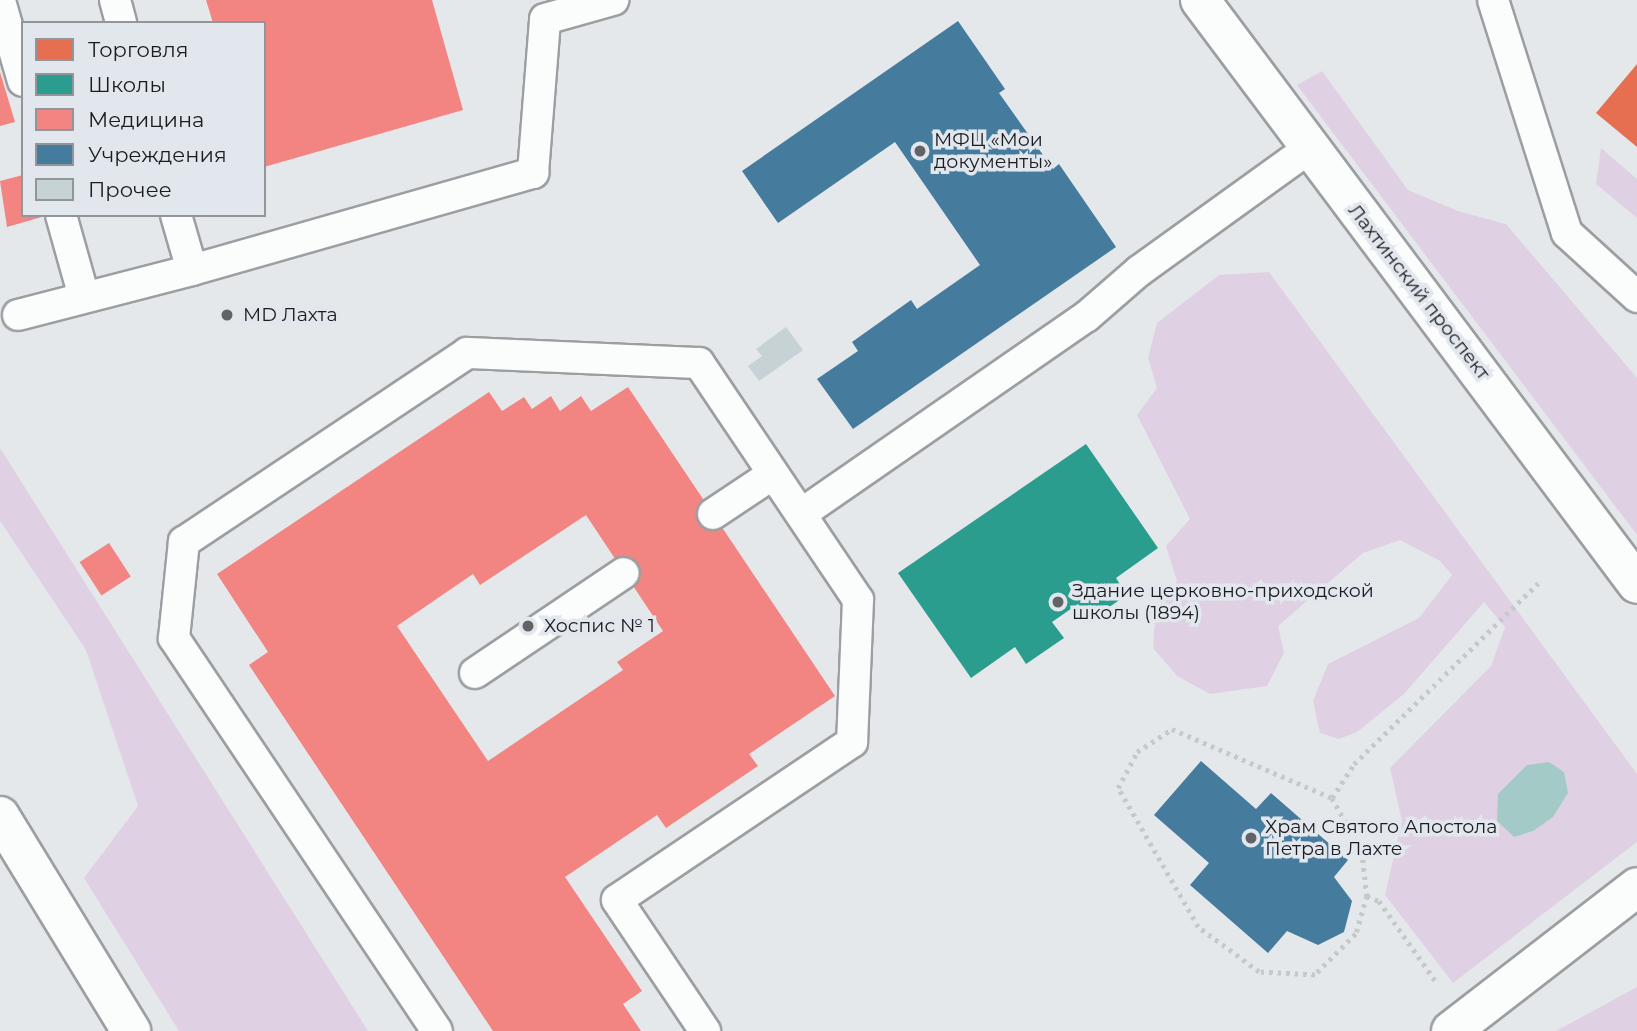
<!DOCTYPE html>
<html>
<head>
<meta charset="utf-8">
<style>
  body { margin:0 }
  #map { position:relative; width:1637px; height:1031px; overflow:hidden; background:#e5e8eb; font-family:Montserrat,sans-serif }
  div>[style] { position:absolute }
  .green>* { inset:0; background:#dfd1e3 }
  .water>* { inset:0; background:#a4cac8 }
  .shops>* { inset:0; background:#e76f51 }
  .schools>* { inset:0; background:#2a9d8f }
  .health>* { inset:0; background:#f28482; transform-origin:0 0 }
  .public>* { inset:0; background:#457b9d }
  .building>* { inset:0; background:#c7d2d7 }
  .path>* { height:4.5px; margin-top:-2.25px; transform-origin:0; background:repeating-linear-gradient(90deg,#c6c8c9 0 3.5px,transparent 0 8.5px) }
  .roads { filter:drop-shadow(2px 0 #9c9ea1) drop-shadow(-2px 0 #9c9ea1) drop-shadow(0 2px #9c9ea1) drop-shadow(0 -2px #9c9ea1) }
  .lane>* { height:30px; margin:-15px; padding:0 15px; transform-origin:15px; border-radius:15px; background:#fbfcfc }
  .street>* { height:38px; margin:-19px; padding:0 19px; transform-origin:19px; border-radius:19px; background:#fbfcfc }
  .primary>* { height:38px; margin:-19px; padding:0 19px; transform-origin:19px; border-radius:19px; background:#fbfcfc }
  .dots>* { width:19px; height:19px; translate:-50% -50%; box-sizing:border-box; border:4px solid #e2e7ee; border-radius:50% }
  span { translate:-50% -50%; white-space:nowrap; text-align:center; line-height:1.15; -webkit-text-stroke:7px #e2e7ee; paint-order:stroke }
  .poi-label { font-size:19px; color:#1b1c1f }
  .left { translate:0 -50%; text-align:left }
  .street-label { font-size:19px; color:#1b1c1f }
  .legend { position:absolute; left:21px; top:21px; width:245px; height:196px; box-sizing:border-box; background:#e2e7ee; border:2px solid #92969b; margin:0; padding:9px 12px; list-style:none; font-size:21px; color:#1b1c1f }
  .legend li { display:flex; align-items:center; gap:14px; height:35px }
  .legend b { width:35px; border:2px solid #92969b }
</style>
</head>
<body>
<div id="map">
  <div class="green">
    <div style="clip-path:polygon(1322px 71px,1408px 190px,1458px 211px,1506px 224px,1637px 378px,1637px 535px,1297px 85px)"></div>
    <div style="clip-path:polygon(1601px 148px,1637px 179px,1637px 218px,1596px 184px)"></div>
    <div style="clip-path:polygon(1269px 272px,1637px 774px,1637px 842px,1453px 983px,1385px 895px,1402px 821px,1390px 768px,1491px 666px,1505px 627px,1484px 602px,1404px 694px,1357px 732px,1339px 739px,1320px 733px,1313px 701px,1328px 664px,1419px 618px,1452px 575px,1440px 561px,1400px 540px,1363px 553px,1278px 626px,1284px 653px,1267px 686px,1210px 694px,1177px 676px,1153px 648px,1155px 615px,1177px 581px,1166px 546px,1190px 519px,1137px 415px,1157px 388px,1148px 358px,1157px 323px,1219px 275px)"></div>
    <div style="clip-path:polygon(0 448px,368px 1031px,179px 1031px,84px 878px,138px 806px,86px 650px,0 521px)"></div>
    <div style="clip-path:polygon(1637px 987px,1637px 1031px,1556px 1031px)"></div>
  </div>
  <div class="water">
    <div style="clip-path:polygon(1549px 762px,1564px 772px,1568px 793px,1553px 817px,1533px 831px,1514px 837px,1497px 821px,1498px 794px,1527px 765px)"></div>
  </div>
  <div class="shops">
    <div style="clip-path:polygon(1637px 64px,1637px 147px,1596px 113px)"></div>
  </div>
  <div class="schools">
    <div style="clip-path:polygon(1086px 444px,1158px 548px,1116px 578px,1127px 595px,1090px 620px,1078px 604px,1052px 622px,1064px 638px,1026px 664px,1015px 647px,971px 678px,898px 573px)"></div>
  </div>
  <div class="health">
    <div style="clip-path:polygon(206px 0,432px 0,463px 110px,264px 167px,264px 23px,213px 23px)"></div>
    <div style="clip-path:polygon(0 72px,15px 122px,0 126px)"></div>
    <div style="clip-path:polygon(23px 175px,23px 215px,45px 216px,7px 227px,0 181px)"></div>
    <div style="clip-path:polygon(evenodd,628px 387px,835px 696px,749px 754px,758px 766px,666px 828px,657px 815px,565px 877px,642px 991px,623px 1004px,641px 1031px,493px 1031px,249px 665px,268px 652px,217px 574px,489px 392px,502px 411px,524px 397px,532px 409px,551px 396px,560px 411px,581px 396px,591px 411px,628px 387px,586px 515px,663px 631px,617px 662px,623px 670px,488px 761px,397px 626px,473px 574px,480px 585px,586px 515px)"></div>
    <div style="left:109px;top:543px;width:40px;height:35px;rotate:57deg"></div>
  </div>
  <div class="public">
    <div style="clip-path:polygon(958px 21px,1005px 89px,999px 93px,1053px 169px,1059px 164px,1116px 247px,853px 429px,817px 379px,858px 351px,852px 342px,911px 300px,917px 309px,980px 265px,895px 142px,778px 223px,742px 171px)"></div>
    <div style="clip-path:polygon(1201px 761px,1256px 809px,1271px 793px,1348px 860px,1334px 877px,1352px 901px,1344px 932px,1318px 945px,1287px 931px,1268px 953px,1190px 885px,1209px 863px,1154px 815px)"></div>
  </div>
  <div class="building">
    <div style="clip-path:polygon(786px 327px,803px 350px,759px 381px,748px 366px,762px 356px,756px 349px)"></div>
  </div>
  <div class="path">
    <div style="left:1172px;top:729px;width:174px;rotate:23.3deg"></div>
    <div style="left:1332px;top:798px;width:61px;rotate:60.5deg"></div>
    <div style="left:1362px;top:851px;width:45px;rotate:83.7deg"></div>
    <div style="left:1367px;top:896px;width:40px;rotate:106deg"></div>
    <div style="left:1356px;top:934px;width:58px;rotate:135deg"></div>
    <div style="left:1315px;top:975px;width:56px;rotate:-176.9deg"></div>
    <div style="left:1259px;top:972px;width:76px;rotate:-143.6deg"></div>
    <div style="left:1198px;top:927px;width:160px;rotate:-119.9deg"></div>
    <div style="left:1118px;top:788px;width:41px;rotate:-62.2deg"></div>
    <div style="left:1137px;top:752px;width:42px;rotate:-33.3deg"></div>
    <div style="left:1332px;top:798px;width:40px;rotate:-57.1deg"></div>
    <div style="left:1354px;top:764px;width:258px;rotate:-44.5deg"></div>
    <div style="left:1367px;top:896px;width:13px;rotate:23deg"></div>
    <div style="left:1379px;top:901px;width:100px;rotate:54.7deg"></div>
  </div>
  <div class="roads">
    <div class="lane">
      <div style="left:115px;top:0;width:24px;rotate:75deg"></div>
      <div style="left:1493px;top:0;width:244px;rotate:72.4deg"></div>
      <div style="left:1567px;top:233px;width:95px;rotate:42.4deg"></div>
      <div style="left:0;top:1px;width:83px;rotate:74deg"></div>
      <div style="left:61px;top:215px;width:85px;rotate:74.3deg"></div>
      <div style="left:176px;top:215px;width:57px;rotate:73.8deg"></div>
      <div style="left:192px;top:270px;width:355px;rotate:-15.9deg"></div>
      <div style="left:533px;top:173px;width:154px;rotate:-85.5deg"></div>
      <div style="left:545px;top:19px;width:71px;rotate:-15.6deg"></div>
      <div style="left:18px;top:315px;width:180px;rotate:-14.5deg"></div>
      <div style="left:713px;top:514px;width:72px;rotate:-33.7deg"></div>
      <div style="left:801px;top:514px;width:346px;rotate:-34.7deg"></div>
      <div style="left:1086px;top:317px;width:70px;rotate:-41deg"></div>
      <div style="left:1139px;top:271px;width:208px;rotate:-35.8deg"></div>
      <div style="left:475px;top:673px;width:179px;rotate:-33.9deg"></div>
      <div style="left:437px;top:1031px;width:473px;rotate:-123.8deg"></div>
      <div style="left:174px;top:638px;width:97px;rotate:-84.1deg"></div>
      <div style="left:184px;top:542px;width:340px;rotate:-33.7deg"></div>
      <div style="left:467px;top:353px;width:232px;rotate:2.5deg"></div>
      <div style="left:699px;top:363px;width:285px;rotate:56.1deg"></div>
      <div style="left:858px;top:600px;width:142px;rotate:92.4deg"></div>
      <div style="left:852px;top:742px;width:283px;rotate:146.1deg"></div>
      <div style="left:617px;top:900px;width:158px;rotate:56.1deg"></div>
    </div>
    <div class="street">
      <div style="left:0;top:816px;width:252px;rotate:58.6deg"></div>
      <div style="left:1451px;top:1031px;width:235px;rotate:-37.7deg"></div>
    </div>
    <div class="primary">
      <div style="left:1200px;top:0;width:729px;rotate:53.19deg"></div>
    </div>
  </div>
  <div class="dots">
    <div style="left:920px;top:151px;background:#626366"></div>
    <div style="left:227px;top:315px;background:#626366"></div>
    <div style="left:1058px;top:602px;background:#626366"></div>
    <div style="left:528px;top:626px;background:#626366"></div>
    <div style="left:1251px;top:838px;background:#626366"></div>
  </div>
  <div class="poi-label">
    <span class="left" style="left:934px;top:151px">МФЦ «Мои<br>документы»</span>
    <span class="left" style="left:243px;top:315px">MD Лахта</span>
    <span class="left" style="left:1072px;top:602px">Здание церковно-приходской<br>школы (1894)</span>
    <span class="left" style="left:544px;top:626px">Хоспис № 1</span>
    <span class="left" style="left:1265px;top:838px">Храм Святого Апостола<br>Петра в Лахте</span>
  </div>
  <div class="street-label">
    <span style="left:1419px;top:292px;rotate:52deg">Лахтинский проспект</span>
  </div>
  <ul class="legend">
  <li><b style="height:19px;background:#e76f51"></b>Торговля</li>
  <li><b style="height:19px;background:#2a9d8f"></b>Школы</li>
  <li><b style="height:19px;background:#f28482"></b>Медицина</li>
  <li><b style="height:19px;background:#457b9d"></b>Учреждения</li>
  <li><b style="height:19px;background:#c7d2d7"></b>Прочее</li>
  </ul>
</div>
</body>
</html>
